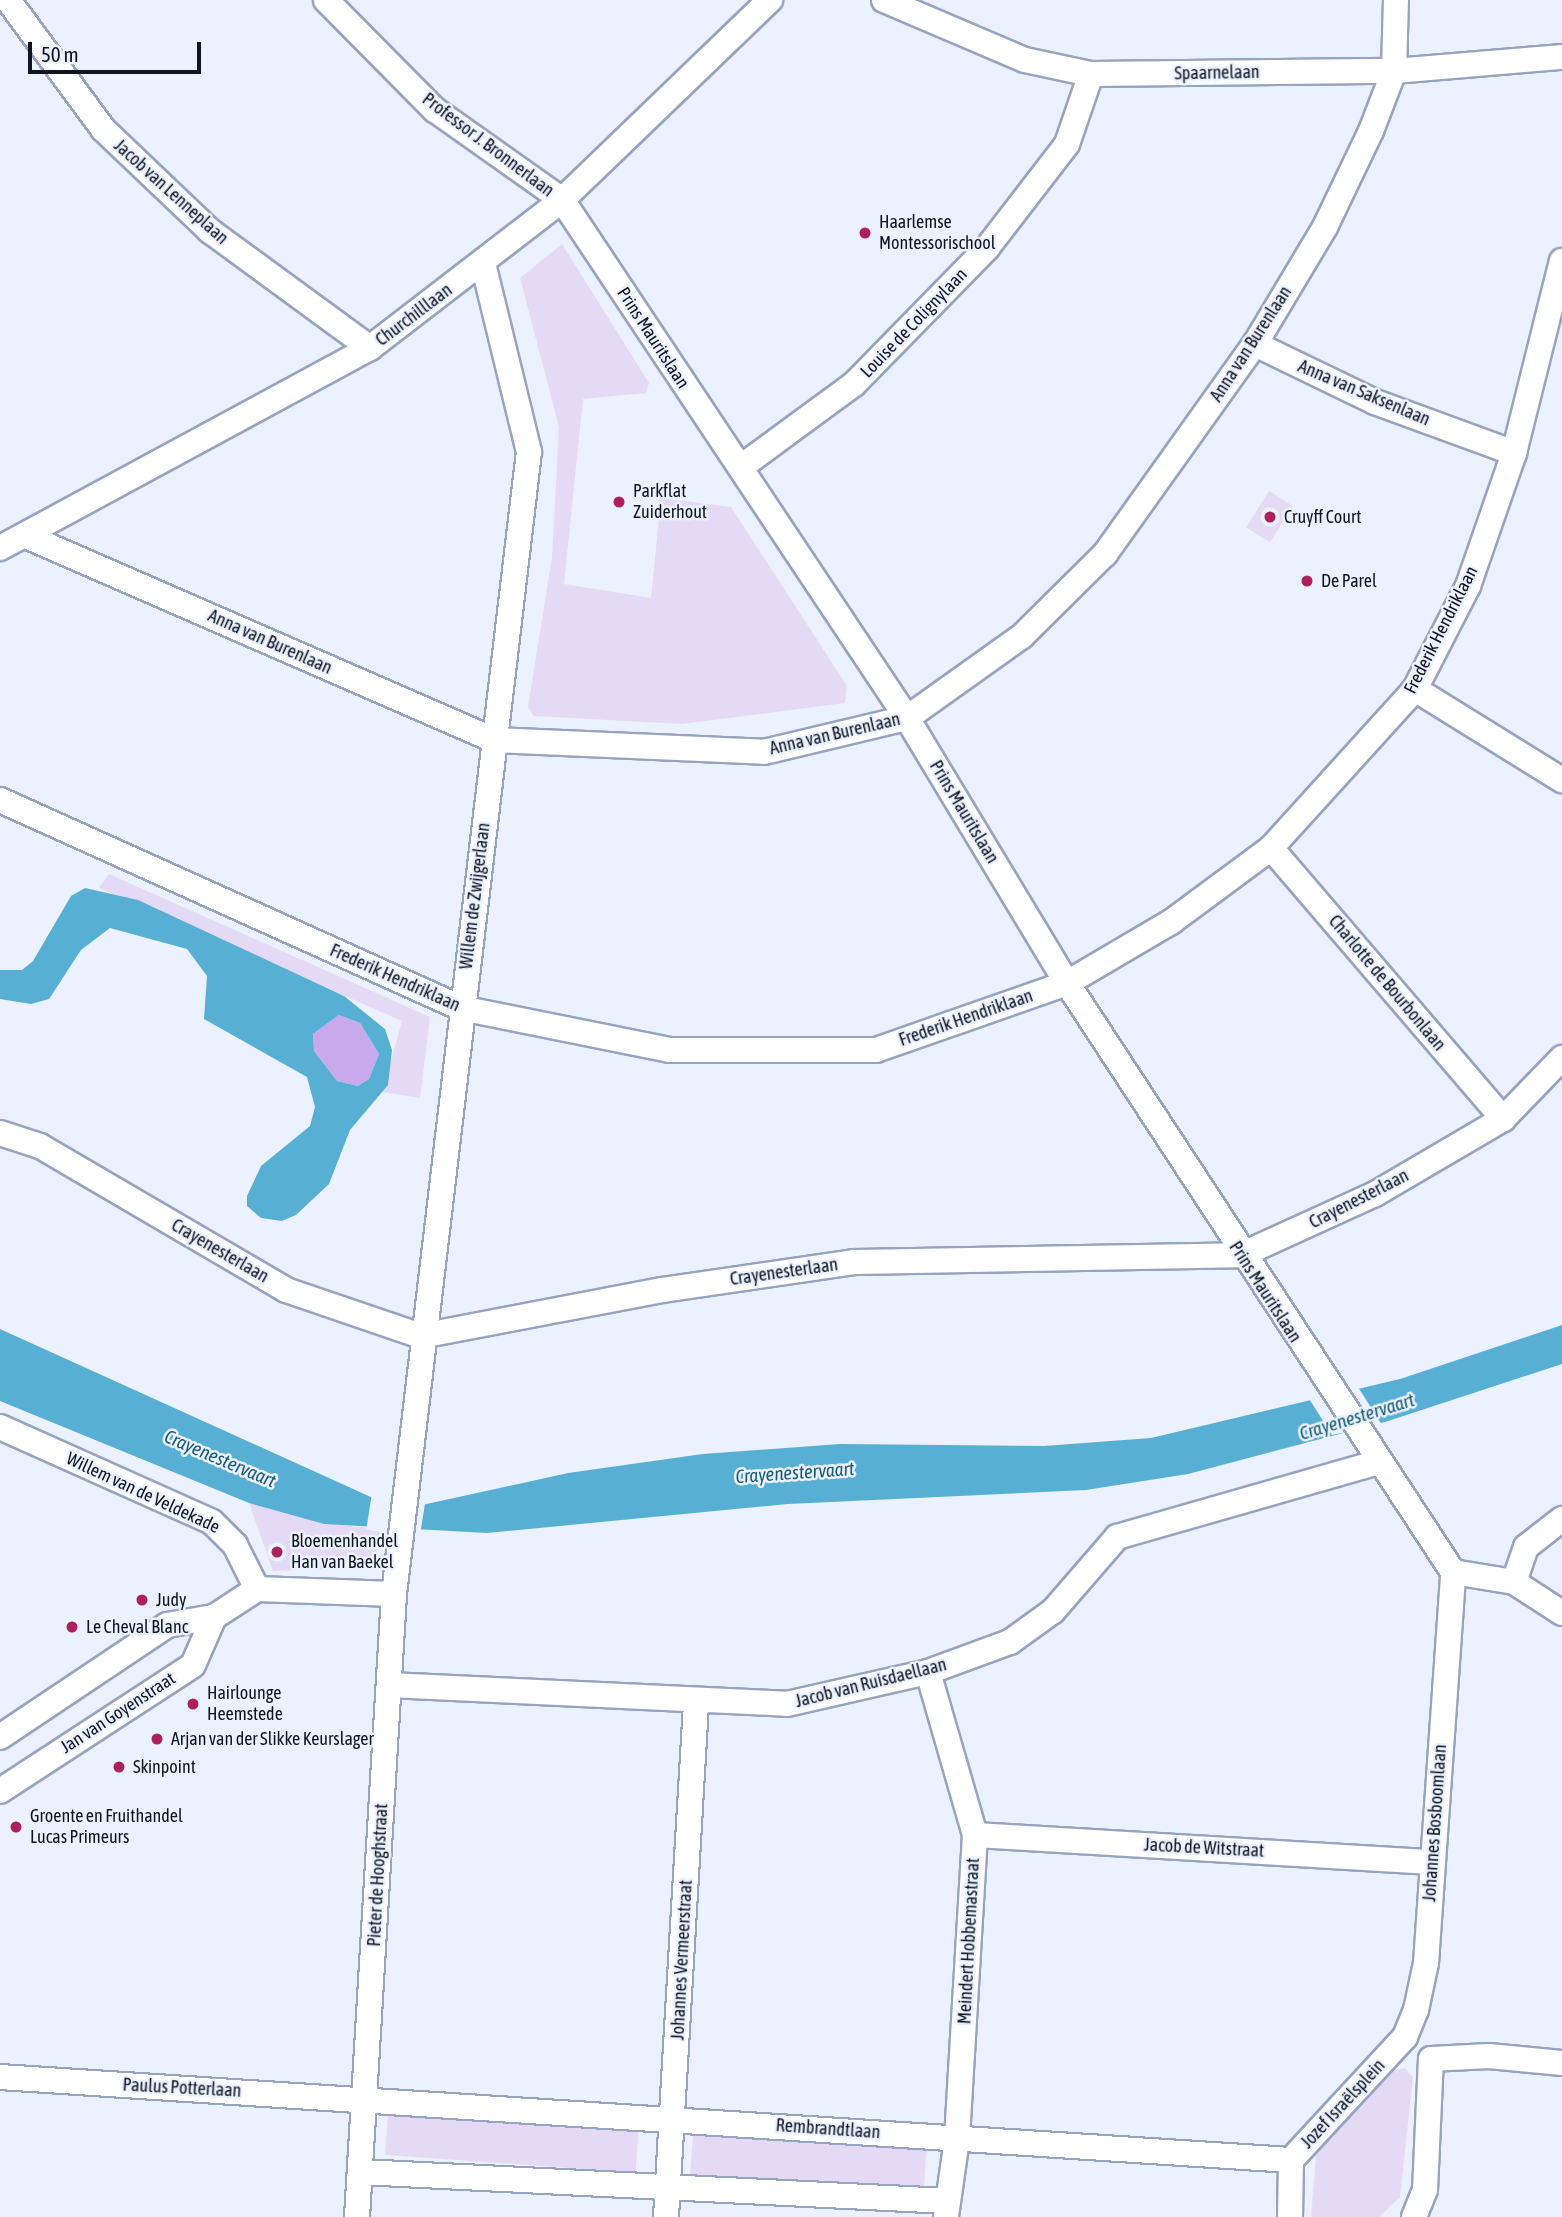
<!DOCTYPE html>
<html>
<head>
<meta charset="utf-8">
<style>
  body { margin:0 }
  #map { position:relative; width:1562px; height:2217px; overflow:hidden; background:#ebf1fe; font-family:"Asap Condensed",sans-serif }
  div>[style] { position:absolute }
  .green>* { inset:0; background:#e5daf5; transform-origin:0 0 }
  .forest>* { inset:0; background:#c7a9ec }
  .water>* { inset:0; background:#58afd4 }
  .pier>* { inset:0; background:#ebf1fe; transform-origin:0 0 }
  .roads { filter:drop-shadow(2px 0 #96a3c1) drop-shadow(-2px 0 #96a3c1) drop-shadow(0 2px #96a3c1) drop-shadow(0 -2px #96a3c1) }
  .street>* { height:24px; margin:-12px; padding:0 12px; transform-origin:12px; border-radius:12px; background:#fff }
  .dots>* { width:19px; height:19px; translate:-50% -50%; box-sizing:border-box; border:4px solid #ebf1fe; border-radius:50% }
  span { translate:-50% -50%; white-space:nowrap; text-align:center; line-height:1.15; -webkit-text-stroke:5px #ebf1fe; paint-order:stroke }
  .street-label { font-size:18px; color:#0f141e }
  .poi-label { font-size:18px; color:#0f141e }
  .left { translate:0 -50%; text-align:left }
  .water-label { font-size:19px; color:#155b74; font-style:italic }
  .scale { position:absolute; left:28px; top:42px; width:173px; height:32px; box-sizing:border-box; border:4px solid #0f141e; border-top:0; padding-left:9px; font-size:21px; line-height:24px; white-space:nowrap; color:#0f141e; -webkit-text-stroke:5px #ebf1fe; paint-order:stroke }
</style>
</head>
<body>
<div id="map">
  <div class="green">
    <div style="clip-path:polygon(562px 244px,649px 383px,646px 393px,583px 399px,564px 584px,651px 598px,661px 498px,731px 507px,847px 686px,845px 703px,682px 724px,534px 716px,528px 707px,552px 557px,559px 427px,520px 278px)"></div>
    <div style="left:1269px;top:491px;width:28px;height:43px;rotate:32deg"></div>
    <div style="clip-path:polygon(109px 874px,430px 1017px,420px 1098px,382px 1092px,402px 1021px,99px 888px)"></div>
    <div style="clip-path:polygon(249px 1503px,324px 1524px,388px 1529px,374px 1557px,358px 1568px,273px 1571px)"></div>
    <div style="clip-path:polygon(1405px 2068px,1413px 2077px,1400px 2197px,1379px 2217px,1311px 2217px,1317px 2144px,1388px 2071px)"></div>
    <div style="left:388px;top:2114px;width:251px;height:41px;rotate:4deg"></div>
    <div style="left:693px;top:2134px;width:234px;height:41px;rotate:4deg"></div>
  </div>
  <div class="forest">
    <div style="clip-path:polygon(339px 1015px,360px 1023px,379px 1054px,369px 1079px,358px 1086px,337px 1081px,314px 1051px,313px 1034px)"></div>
  </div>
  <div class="water">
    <div style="clip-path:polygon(evenodd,85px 888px,138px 900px,344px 996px,385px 1029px,392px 1050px,388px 1085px,350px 1130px,329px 1184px,296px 1215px,282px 1221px,261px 1218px,247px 1206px,247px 1196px,261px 1166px,310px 1126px,315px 1107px,307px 1077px,204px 1019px,207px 976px,187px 949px,110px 928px,81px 950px,49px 999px,31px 1004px,0 999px,0 970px,22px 970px,33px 961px,71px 896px,85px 888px,339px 1015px,360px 1023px,379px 1054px,369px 1079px,358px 1086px,337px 1081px,314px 1051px,313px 1034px,339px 1015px)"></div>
    <div style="clip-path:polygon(1562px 1325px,1562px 1364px,1385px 1422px,1188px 1474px,1086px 1490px,788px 1504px,487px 1533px,324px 1524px,249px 1503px,0 1401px,0 1329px,373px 1498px,422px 1505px,568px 1473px,703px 1454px,840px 1444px,1044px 1446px,1151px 1438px,1400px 1379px)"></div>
  </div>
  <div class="pier">
    <div style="clip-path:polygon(1358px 1387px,1382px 1425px,1332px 1435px,1308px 1397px)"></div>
    <div style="left:372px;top:1493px;width:54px;height:37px;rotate:9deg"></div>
  </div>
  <div class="roads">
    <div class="street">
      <div style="left:8px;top:0;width:160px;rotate:53.6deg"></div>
      <div style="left:103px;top:129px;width:148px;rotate:43.6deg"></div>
      <div style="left:210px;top:231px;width:198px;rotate:36.2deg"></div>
      <div style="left:326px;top:0;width:155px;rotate:45.3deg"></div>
      <div style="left:435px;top:110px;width:156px;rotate:35.3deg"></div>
      <div style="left:562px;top:200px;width:622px;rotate:56.34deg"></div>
      <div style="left:907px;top:718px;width:310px;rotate:58.9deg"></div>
      <div style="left:1067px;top:983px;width:704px;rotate:56.76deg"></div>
      <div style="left:884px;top:0;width:153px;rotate:23.1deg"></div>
      <div style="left:1025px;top:60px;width:67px;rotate:12deg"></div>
      <div style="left:1091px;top:74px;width:303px;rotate:-0.6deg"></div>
      <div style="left:1394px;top:71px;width:169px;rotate:-4.8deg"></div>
      <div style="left:1255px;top:344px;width:133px;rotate:25.8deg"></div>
      <div style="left:1375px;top:402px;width:148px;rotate:20.1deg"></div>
      <div style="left:741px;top:467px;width:140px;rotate:-36.3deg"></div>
      <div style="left:854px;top:384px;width:190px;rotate:-45.6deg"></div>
      <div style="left:987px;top:248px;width:131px;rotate:-52.4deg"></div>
      <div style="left:1067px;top:144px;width:74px;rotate:-71.1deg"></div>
      <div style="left:26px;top:536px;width:511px;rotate:23.55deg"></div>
      <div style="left:494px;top:740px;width:270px;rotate:2.5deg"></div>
      <div style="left:764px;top:752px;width:147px;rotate:-13.4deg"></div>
      <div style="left:907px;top:718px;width:141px;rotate:-35.5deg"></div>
      <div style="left:1022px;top:636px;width:117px;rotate:-44.7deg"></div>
      <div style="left:1105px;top:554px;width:258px;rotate:-54.5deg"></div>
      <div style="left:1255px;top:344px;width:136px;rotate:-59.1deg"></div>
      <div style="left:1325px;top:227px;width:106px;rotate:-64.4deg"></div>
      <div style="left:1371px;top:131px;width:64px;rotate:-69deg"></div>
      <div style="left:1394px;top:71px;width:71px;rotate:-88.4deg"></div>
      <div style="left:0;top:548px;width:421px;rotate:-28.4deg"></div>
      <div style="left:370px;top:348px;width:242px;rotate:-37.6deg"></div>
      <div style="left:562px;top:200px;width:289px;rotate:-43.9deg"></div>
      <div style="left:1415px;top:689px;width:173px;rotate:31.8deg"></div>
      <div style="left:0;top:800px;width:506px;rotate:24.28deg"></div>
      <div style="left:461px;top:1008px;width:213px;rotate:11.4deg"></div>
      <div style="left:670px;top:1050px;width:206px"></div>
      <div style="left:876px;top:1050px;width:202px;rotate:-19.3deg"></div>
      <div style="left:1067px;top:983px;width:121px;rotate:-30.4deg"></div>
      <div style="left:1171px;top:922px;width:124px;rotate:-36.5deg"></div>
      <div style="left:1271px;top:848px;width:215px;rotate:-47.8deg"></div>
      <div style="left:1415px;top:689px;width:116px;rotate:-62.8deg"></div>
      <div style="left:1468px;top:586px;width:141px;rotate:-70.9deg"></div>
      <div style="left:1514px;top:453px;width:198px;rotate:-76deg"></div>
      <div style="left:1271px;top:848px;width:357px;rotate:49.4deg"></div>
      <div style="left:0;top:1133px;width:42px;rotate:18deg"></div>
      <div style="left:40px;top:1146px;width:285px;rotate:30.3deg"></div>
      <div style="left:286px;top:1290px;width:143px;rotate:18.8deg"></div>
      <div style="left:421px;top:1336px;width:246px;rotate:-10.8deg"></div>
      <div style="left:663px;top:1290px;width:193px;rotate:-8.3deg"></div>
      <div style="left:854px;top:1262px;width:387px;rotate:-1deg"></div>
      <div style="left:1241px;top:1255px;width:147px;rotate:-24.5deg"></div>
      <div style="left:1375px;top:1194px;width:148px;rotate:-30.4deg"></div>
      <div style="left:1503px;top:1119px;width:85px;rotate:-46deg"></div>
      <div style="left:0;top:1427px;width:232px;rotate:24.1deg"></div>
      <div style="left:212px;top:1522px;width:33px;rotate:45deg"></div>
      <div style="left:235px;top:1545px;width:49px;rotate:63.4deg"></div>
      <div style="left:1453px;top:1572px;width:62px;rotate:9.3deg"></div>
      <div style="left:1514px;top:1582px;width:57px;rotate:32.9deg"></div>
      <div style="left:1514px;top:1582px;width:37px;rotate:-71deg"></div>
      <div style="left:1526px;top:1547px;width:46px;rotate:-37.9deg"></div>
      <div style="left:257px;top:1589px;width:137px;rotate:2.1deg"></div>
      <div style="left:928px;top:1672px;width:170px;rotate:73.9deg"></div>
      <div style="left:975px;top:1835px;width:305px;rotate:93.4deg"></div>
      <div style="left:957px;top:2139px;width:78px;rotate:98.1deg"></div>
      <div style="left:389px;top:1685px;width:398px;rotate:2.7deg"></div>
      <div style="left:787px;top:1704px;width:145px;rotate:-12.8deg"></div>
      <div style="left:928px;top:1672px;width:87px;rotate:-20.1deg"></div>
      <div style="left:1010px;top:1642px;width:53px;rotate:-35.8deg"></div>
      <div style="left:1053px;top:1611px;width:98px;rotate:-49.1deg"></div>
      <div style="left:1117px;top:1537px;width:273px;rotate:-16deg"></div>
      <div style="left:0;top:1737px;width:201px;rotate:-33.8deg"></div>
      <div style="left:167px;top:1625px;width:48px;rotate:-9.7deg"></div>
      <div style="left:214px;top:1617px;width:51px;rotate:-33.1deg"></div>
      <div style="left:0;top:1791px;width:230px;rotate:-33.1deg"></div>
      <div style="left:193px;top:1665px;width:52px;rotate:-66.4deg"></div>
      <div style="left:975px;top:1835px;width:458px;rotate:3.4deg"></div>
      <div style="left:1431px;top:2059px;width:58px;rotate:-3deg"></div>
      <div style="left:1489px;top:2056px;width:73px;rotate:5.5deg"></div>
      <div style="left:0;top:2077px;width:1294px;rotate:3.68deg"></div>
      <div style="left:361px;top:2172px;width:587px;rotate:2.83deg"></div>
      <div style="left:357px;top:2217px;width:624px;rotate:-86.6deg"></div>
      <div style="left:394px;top:1594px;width:1150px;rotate:-83.26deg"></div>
      <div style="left:529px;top:452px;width:195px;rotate:-103.7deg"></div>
      <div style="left:666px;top:2217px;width:514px;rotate:-86.65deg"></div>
      <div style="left:1290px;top:2217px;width:57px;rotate:-89deg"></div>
      <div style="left:1291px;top:2160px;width:168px;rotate:-47.2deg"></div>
      <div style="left:1405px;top:2037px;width:29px;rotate:-68deg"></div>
      <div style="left:1416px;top:2010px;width:48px;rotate:-78deg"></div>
      <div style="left:1426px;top:1963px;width:392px;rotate:-86deg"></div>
      <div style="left:1414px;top:2217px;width:29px;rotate:-68deg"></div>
      <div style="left:1425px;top:2190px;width:131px;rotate:-87.4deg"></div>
    </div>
  </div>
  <div class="dots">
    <div style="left:865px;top:233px;background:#ad205b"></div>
    <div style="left:619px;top:502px;background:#ad205b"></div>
    <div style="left:1270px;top:517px;background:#ad205b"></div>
    <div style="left:1307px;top:581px;background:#ad205b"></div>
    <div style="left:277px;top:1552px;background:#ad205b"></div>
    <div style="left:142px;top:1600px;background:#ad205b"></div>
    <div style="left:72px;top:1627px;background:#ad205b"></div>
    <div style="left:193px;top:1704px;background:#ad205b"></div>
    <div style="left:157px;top:1739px;background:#ad205b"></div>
    <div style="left:119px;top:1767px;background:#ad205b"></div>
    <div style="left:16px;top:1827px;background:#ad205b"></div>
  </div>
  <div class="street-label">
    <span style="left:1217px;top:73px;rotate:-1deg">Spaarnelaan</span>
    <span style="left:488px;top:145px;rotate:37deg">Professor J. Bronnerlaan</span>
    <span style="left:171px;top:192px;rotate:42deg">Jacob van Lenneplaan</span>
    <span style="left:414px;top:315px;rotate:-37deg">Churchilllaan</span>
    <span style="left:914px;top:323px;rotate:-46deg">Louise de Colignylaan</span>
    <span style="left:653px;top:338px;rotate:57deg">Prins Mauritslaan</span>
    <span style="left:1251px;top:344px;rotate:-57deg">Anna van Burenlaan</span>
    <span style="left:1364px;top:393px;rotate:23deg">Anna van Saksenlaan</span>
    <span style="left:1441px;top:630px;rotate:-63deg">Frederik Hendriklaan</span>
    <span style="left:270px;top:642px;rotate:24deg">Anna van Burenlaan</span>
    <span style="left:835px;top:734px;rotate:-13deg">Anna van Burenlaan</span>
    <span style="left:964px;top:812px;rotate:59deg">Prins Mauritslaan</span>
    <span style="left:475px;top:896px;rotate:-83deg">Willem de Zwijgerlaan</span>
    <span style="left:395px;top:978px;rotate:24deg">Frederik Hendriklaan</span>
    <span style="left:1387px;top:983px;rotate:50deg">Charlotte de Bourbonlaan</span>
    <span style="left:966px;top:1018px;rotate:-19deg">Frederik Hendriklaan</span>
    <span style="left:1359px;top:1199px;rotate:-27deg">Crayenesterlaan</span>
    <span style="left:220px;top:1251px;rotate:30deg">Crayenesterlaan</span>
    <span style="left:784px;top:1272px;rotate:-8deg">Crayenesterlaan</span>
    <span style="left:1265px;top:1292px;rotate:57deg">Prins Mauritslaan</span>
    <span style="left:143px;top:1493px;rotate:25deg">Willem van de Veldekade</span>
    <span style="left:871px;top:1683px;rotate:-14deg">Jacob van Ruisdaellaan</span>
    <span style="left:118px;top:1713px;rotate:-33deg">Jan van Goyenstraat</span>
    <span style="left:1435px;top:1823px;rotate:-86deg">Johannes Bosboomlaan</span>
    <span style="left:1204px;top:1848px;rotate:3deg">Jacob de Witstraat</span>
    <span style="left:378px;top:1875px;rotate:-87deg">Pieter de Hooghstraat</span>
    <span style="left:969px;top:1941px;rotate:-87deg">Meindert Hobbemastraat</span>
    <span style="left:682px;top:1960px;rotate:-87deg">Johannes Vermeerstraat</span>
    <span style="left:182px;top:2088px;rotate:3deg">Paulus Potterlaan</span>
    <span style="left:1343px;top:2104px;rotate:-47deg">Jozef Israëlsplein</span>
    <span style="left:828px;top:2129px;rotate:4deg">Rembrandtlaan</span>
  </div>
  <div class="poi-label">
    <span class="left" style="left:879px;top:233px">Haarlemse<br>Montessorischool</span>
    <span class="left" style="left:633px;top:502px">Parkflat<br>Zuiderhout</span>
    <span class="left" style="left:1284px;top:517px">Cruyff Court</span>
    <span class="left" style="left:1321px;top:581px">De Parel</span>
    <span class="left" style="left:291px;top:1552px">Bloemenhandel<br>Han van Baekel</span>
    <span class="left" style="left:156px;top:1600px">Judy</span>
    <span class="left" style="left:86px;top:1627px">Le Cheval Blanc</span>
    <span class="left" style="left:207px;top:1704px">Hairlounge<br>Heemstede</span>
    <span class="left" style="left:171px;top:1739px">Arjan van der Slikke Keurslager</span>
    <span class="left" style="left:133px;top:1767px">Skinpoint</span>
    <span class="left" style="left:30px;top:1827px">Groente en Fruithandel<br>Lucas Primeurs</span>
  </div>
  <div class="water-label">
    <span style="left:1357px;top:1417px;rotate:-17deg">Crayenestervaart</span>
    <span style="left:220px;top:1459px;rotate:23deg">Crayenestervaart</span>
    <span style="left:795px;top:1473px;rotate:-4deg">Crayenestervaart</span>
  </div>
  <div class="scale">50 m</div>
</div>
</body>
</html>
